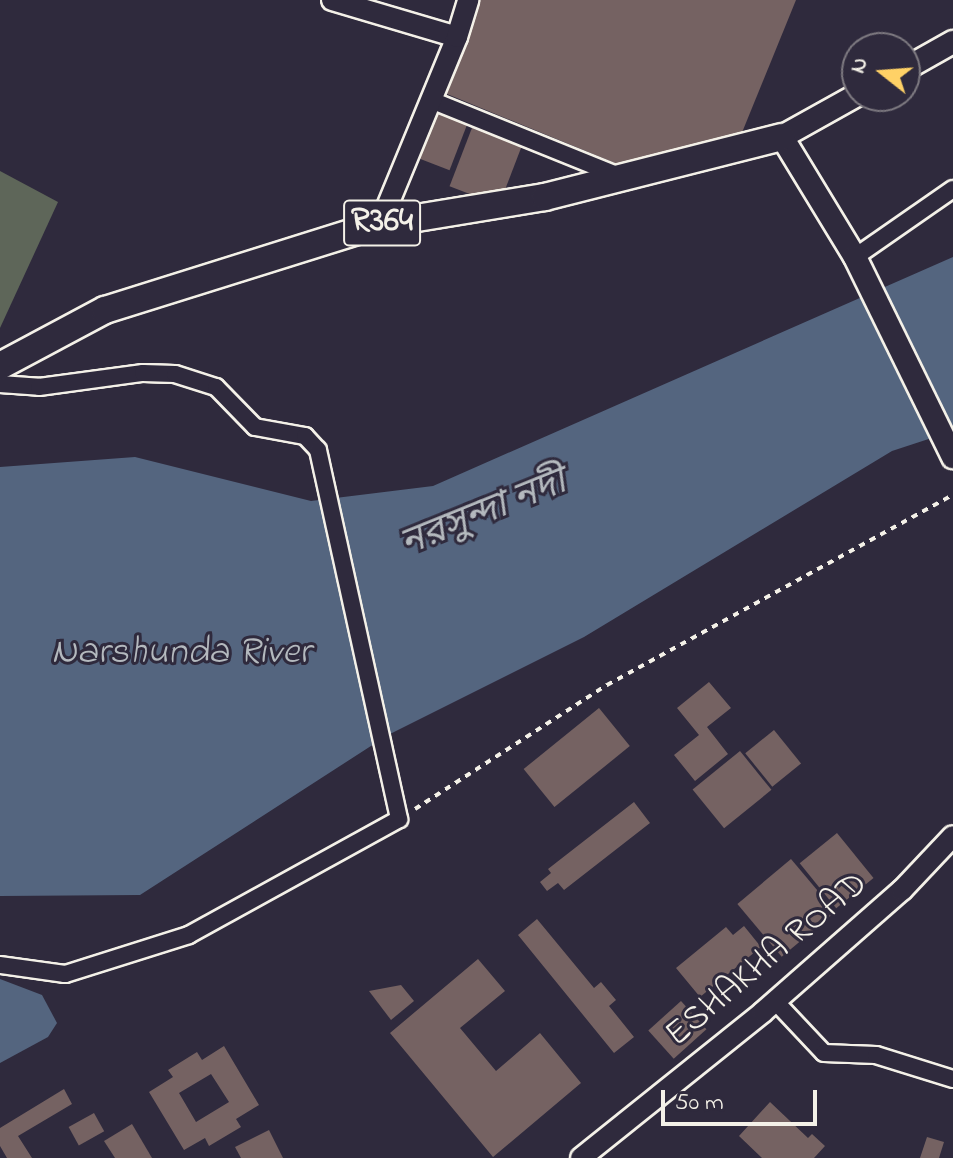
<!DOCTYPE html>
<html>
<head>
<meta charset="utf-8">
<style>
  body { margin:0 }
  #map { position:relative; width:953px; height:1158px; overflow:hidden; background:#2f2a3d; font-family:"Indie Flower","Noto Sans Bengali",sans-serif }
  div>[style] { position:absolute }
  .green>* { inset:0; background:#5e6659 }
  .water>* { inset:0; background:#54657f }
  .building>* { inset:0; background:#756262; transform-origin:0 0 }
  .path>* { height:4px; margin-top:-2px; transform-origin:0; background:repeating-linear-gradient(90deg,#f4f1e8 0 6px,transparent 0 12px) }
  .roads { filter:drop-shadow(2px 0 #f4f1e8) drop-shadow(-2px 0 #f4f1e8) drop-shadow(0 2px #f4f1e8) drop-shadow(0 -2px #f4f1e8) }
  .minor>* { height:16px; margin:-8px; padding:0 8px; transform-origin:8px; border-radius:8px; background:#2f2a3d }
  .tertiary>* { height:20px; margin:-10px; padding:0 10px; transform-origin:10px; border-radius:10px; background:#2f2a3d }
  .secondary>* { height:22px; margin:-11px; padding:0 11px; transform-origin:11px; border-radius:11px; background:#2f2a3d }
  .primary>* { height:26px; margin:-13px; padding:0 13px; transform-origin:13px; border-radius:13px; background:#2f2a3d }
  span { translate:-50% -50%; white-space:nowrap; text-align:center; line-height:1.15; -webkit-text-stroke:6px #2f2a3d; paint-order:stroke }
  .shield-label span { padding:2px 6px; background:#2f2a3d; border:2px solid; border-radius:6px; -webkit-text-stroke-width:0 }
  .shield-label { font-size:34px; color:#f4f1e8; font-weight:700 }
  .street-label { font-size:36px; color:#f4f1e8 }
  .water-label { font-size:38px; color:#b4b9be; font-style:italic }
  .north { position:absolute; left:841px; top:32px; width:80px; height:80px; box-sizing:border-box; background:#2f2a3d; border:2px solid #7e7a81; border-radius:50%; rotate:287deg; font-size:22px; font-weight:700; line-height:32px; text-align:center; color:#f4f1e8 }
  .north::after { content:''; display:block; margin:auto; width:28px; height:36px; background:#ffd166; clip-path:polygon(50% 0,100% 100%,50% 72%,0 100%) }
  .scale { position:absolute; left:661px; top:1090px; width:156px; height:36px; box-sizing:border-box; border:4px solid #f4f1e8; border-top:0; padding-left:10px; font-size:24px; line-height:28px; white-space:nowrap; color:#f4f1e8; -webkit-text-stroke:6px #2f2a3d; paint-order:stroke }
</style>
</head>
<body>
<div id="map">
  <div class="green">
    <div style="clip-path:polygon(0 171px,58px 202px,0 328px)"></div>
  </div>
  <div class="water">
    <div style="clip-path:polygon(953px 257px,953px 431px,892px 451px,584px 637px,388px 735px,140px 895px,0 896px,0 467px,135px 457px,311px 501px,433px 486px)"></div>
    <div style="clip-path:polygon(0 979px,42px 995px,57px 1023px,48px 1037px,0 1063px)"></div>
  </div>
  <div class="building">
    <div style="clip-path:polygon(469px 0,796px 0,741px 135px,622px 166px,435px 89px)"></div>
    <div style="left:436px;top:105px;width:36px;height:56px;rotate:21deg"></div>
    <div style="left:475px;top:120px;width:53px;height:71px;rotate:21deg"></div>
    <div style="clip-path:polygon(709px 682px,731px 708px,707px 727px,728px 754px,695px 781px,674px 755px,699px 735px,677px 708px)"></div>
    <div style="left:599px;top:708px;width:49px;height:97px;rotate:51deg"></div>
    <div style="left:774px;top:730px;width:43px;height:37px;rotate:51deg"></div>
    <div style="left:740px;top:751px;width:50px;height:61px;rotate:51deg"></div>
    <div style="clip-path:polygon(634px 802px,650px 823px,564px 890px,558px 883px,547px 891px,540px 882px,551px 873px,548px 869px)"></div>
    <div style="left:837px;top:833px;width:58px;height:48px;rotate:51deg"></div>
    <div style="left:791px;top:859px;width:69px;height:70px;rotate:50deg"></div>
    <div style="clip-path:polygon(537px 919px,594px 988px,601px 982px,616px 1000px,609px 1006px,634px 1037px,614px 1053px,518px 935px)"></div>
    <div style="clip-path:polygon(744px 926px,761px 947px,700px 997px,676px 968px,726px 927px,733px 935px)"></div>
    <div style="clip-path:polygon(478px 959px,505px 991px,460px 1028px,496px 1071px,540px 1033px,581px 1083px,493px 1157px,390px 1033px)"></div>
    <div style="clip-path:polygon(401px 985px,414px 1001px,391px 1020px,369px 991px)"></div>
    <div style="left:681px;top:1001px;width:38px;height:44px;rotate:48deg"></div>
    <div style="clip-path:polygon(evenodd,224px 1046px,259px 1105px,236px 1119px,241px 1127px,209px 1146px,205px 1138px,184px 1150px,149px 1092px,173px 1077px,168px 1070px,197px 1052px,202px 1060px,224px 1046px,211px 1074px,229px 1102px,196px 1122px,179px 1093px,211px 1074px)"></div>
    <div style="clip-path:polygon(64px 1089px,72px 1104px,18px 1136px,32px 1158px,7px 1158px,0 1146px,0 1128px)"></div>
    <div style="clip-path:polygon(770px 1102px,808px 1138px,812px 1134px,825px 1146px,814px 1158px,762px 1158px,739px 1136px)"></div>
    <div style="left:94px;top:1113px;width:21px;height:29px;rotate:61deg"></div>
    <div style="clip-path:polygon(132px 1124px,152px 1158px,115px 1158px,104px 1141px)"></div>
    <div style="clip-path:polygon(269px 1130px,283px 1158px,241px 1158px,235px 1147px)"></div>
    <div style="clip-path:polygon(927px 1137px,944px 1142px,939px 1158px,920px 1158px)"></div>
  </div>
  <div class="path">
    <div style="left:415px;top:809px;width:229px;rotate:-32.9deg"></div>
    <div style="left:607px;top:685px;width:395px;rotate:-28.8deg"></div>
  </div>
  <div class="roads">
    <div class="minor">
      <div style="left:431px;top:100px;width:206px;rotate:22deg"></div>
      <div style="left:855px;top:257px;width:119px;rotate:-34.8deg"></div>
      <div style="left:0;top:384px;width:39px;rotate:4deg"></div>
      <div style="left:39px;top:387px;width:105px;rotate:-7.7deg"></div>
      <div style="left:143px;top:373px;width:32px;rotate:2deg"></div>
      <div style="left:175px;top:374px;width:43px;rotate:17.6deg"></div>
      <div style="left:216px;top:387px;width:56px;rotate:45.7deg"></div>
      <div style="left:255px;top:427px;width:51px;rotate:10.2deg"></div>
      <div style="left:305px;top:436px;width:19px;rotate:47deg"></div>
      <div style="left:318px;top:450px;width:378px;rotate:77.6deg"></div>
      <div style="left:399px;top:819px;width:240px;rotate:151.1deg"></div>
      <div style="left:189px;top:935px;width:130px;rotate:162.5deg"></div>
      <div style="left:65px;top:974px;width:66px;rotate:-172.1deg"></div>
      <div style="left:775px;top:1001px;width:71px;rotate:46.7deg"></div>
      <div style="left:824px;top:1053px;width:52px;rotate:2.2deg"></div>
      <div style="left:876px;top:1055px;width:81px;rotate:17.3deg"></div>
    </div>
    <div class="tertiary">
      <div style="left:332px;top:0;width:130px;rotate:16.5deg"></div>
      <div style="left:457px;top:37px;width:202px;rotate:112.4deg"></div>
      <div style="left:457px;top:37px;width:39px;rotate:-73deg"></div>
      <div style="left:581px;top:1158px;width:233px;rotate:-38.7deg"></div>
      <div style="left:763px;top:1012px;width:185px;rotate:-41.3deg"></div>
      <div style="left:902px;top:890px;width:74px;rotate:-46.6deg"></div>
    </div>
    <div class="secondary">
      <div style="left:905px;top:69px;width:55px;rotate:-29.4deg"></div>
      <div style="left:857px;top:95px;width:86px;rotate:150.8deg"></div>
      <div style="left:782px;top:137px;width:140px;rotate:58.7deg"></div>
      <div style="left:855px;top:257px;width:223px;rotate:63.9deg"></div>
    </div>
    <div class="primary">
      <div style="left:0;top:366px;width:119px;rotate:-28.1deg"></div>
      <div style="left:105px;top:310px;width:288px;rotate:-17.4deg"></div>
      <div style="left:380px;top:224px;width:167px;rotate:-9.3deg"></div>
      <div style="left:545px;top:197px;width:244px;rotate:-14.2deg"></div>
    </div>
  </div>
  <div class="shield-label">
    <span style="left:382px;top:223px">R364</span>
  </div>
  <div class="street-label">
    <span style="left:767px;top:960px;rotate:-40deg">ESHAKHA ROAD</span>
  </div>
  <div class="water-label">
    <span style="left:484px;top:515px;rotate:-22deg">নরসুন্দা নদী</span>
    <span style="left:181px;top:654px">Narshunda River</span>
  </div>
  <div class="north">N</div>
  <div class="scale">50 m</div>
</div>
</body>
</html>
